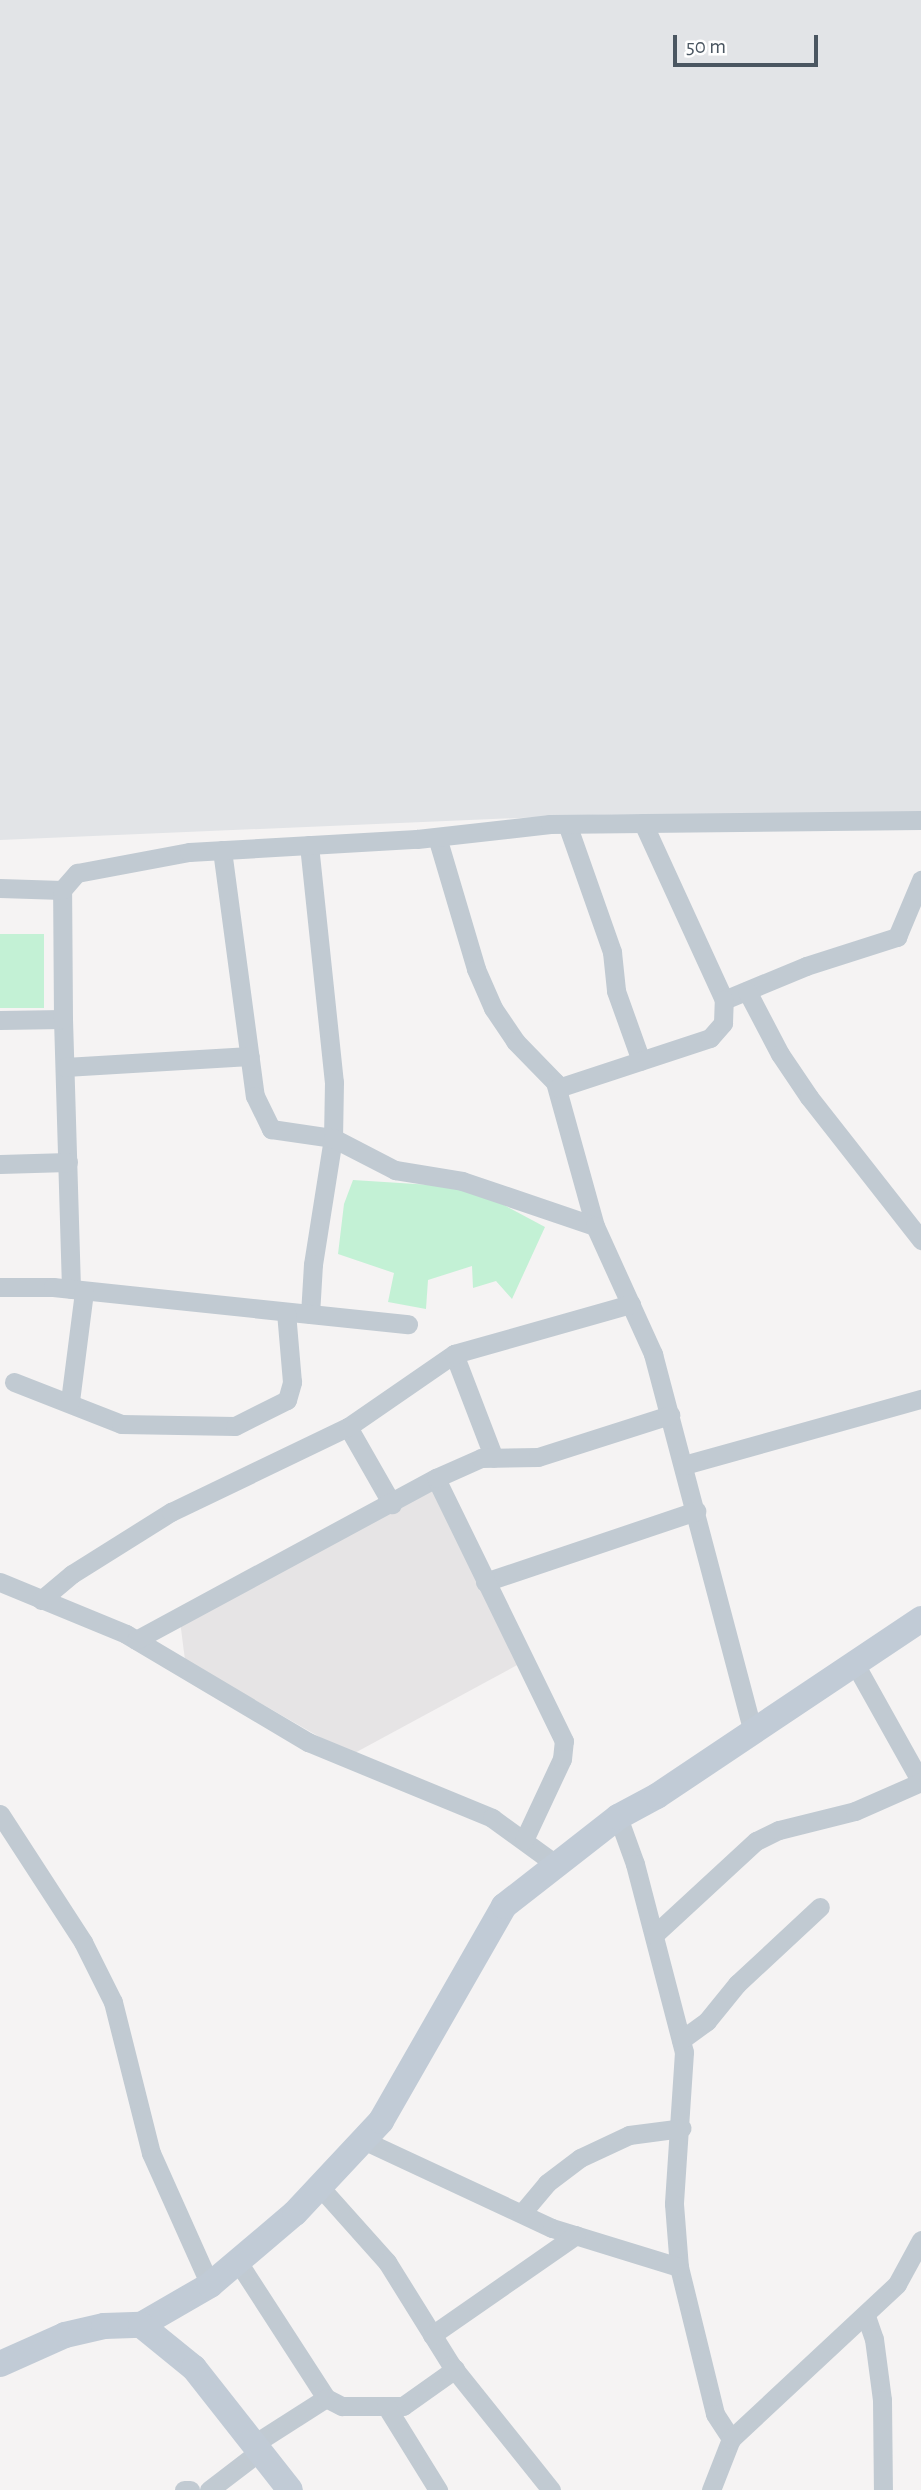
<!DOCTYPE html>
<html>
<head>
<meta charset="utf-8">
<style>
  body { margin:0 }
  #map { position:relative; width:921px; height:2490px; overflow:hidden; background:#f5f3f3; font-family:"Alegreya Sans",sans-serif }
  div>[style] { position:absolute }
  .education>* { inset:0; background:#e6e4e5 }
  .airport>* { inset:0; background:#e2e4e7 }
  .green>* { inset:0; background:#c3f1d5; transform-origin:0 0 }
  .street>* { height:19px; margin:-9.5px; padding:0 9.5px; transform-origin:9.5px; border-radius:9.5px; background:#c1cad2 }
  .secondary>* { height:26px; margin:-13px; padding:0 13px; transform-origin:13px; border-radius:13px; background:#c1cbd6 }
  span { translate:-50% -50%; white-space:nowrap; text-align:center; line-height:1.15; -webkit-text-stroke:5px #fff; paint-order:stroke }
  .scale { position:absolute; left:673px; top:35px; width:145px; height:32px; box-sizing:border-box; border:4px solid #4a5661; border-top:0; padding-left:9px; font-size:21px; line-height:24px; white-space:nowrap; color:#4a5661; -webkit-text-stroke:5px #fff; paint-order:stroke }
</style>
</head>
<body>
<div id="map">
  <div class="education">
    <div style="clip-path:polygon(431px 1487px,521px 1663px,351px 1755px,185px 1660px,180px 1621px)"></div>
  </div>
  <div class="airport">
    <div style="clip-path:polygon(0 0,921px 0,921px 814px,612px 814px,0 840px)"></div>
  </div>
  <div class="green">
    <div style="left:0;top:934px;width:44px;height:74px"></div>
    <div style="clip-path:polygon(353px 1180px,447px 1186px,489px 1197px,545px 1227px,512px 1299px,496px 1281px,473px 1288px,472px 1266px,428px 1280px,426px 1309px,388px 1302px,394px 1273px,338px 1254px,344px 1204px)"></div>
  </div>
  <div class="street">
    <div style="left:643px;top:823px;width:195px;rotate:65.4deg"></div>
    <div style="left:724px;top:1000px;width:89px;rotate:-22.5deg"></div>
    <div style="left:806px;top:966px;width:96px;rotate:-17.7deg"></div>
    <div style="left:897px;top:937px;width:62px;rotate:-67.2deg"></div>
    <div style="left:567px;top:824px;width:136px;rotate:70.6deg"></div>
    <div style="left:612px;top:952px;width:39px;rotate:84deg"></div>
    <div style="left:616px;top:991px;width:74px;rotate:70.3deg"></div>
    <div style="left:437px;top:837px;width:138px;rotate:73.5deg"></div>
    <div style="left:476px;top:969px;width:43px;rotate:66.4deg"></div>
    <div style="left:493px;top:1008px;width:40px;rotate:56deg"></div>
    <div style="left:515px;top:1041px;width:57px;rotate:45.7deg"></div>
    <div style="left:555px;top:1082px;width:149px;rotate:74.5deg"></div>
    <div style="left:309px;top:845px;width:238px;rotate:84deg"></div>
    <div style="left:334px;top:1082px;width:56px;rotate:91deg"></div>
    <div style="left:333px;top:1138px;width:128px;rotate:99deg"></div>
    <div style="left:313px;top:1264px;width:50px;rotate:93.4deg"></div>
    <div style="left:222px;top:850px;width:248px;rotate:82.4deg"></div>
    <div style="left:255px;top:1096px;width:37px;rotate:64deg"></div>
    <div style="left:271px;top:1129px;width:63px;rotate:8.3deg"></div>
    <div style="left:333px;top:1138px;width:70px;rotate:27.3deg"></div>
    <div style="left:395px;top:1170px;width:68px;rotate:9.3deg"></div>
    <div style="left:462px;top:1181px;width:140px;rotate:18.7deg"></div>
    <div style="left:595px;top:1226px;width:141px;rotate:65.6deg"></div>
    <div style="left:653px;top:1354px;width:391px;rotate:75.2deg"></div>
    <div style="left:0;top:888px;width:62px;rotate:1.8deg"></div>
    <div style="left:747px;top:991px;width:71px;rotate:62.4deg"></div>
    <div style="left:780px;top:1054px;width:52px;rotate:56deg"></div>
    <div style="left:809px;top:1097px;width:182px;rotate:51.9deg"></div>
    <div style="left:63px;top:1019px;width:270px;rotate:88.3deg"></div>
    <div style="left:0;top:1020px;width:63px;rotate:-0.9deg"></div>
    <div style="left:63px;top:1019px;width:129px;rotate:-90.4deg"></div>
    <div style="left:62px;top:890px;width:23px;rotate:-49deg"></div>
    <div style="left:77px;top:873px;width:114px;rotate:-10.6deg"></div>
    <div style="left:189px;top:852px;width:228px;rotate:-3.3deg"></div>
    <div style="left:417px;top:839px;width:134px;rotate:-6.4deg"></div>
    <div style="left:550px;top:824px;width:371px;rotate:-0.6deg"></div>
    <div style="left:65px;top:1067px;width:185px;rotate:-3.4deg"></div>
    <div style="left:558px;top:1088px;width:160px;rotate:-18.2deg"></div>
    <div style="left:710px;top:1038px;width:20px;rotate:-49deg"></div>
    <div style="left:723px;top:1023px;width:23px;rotate:-88deg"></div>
    <div style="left:0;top:1164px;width:68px;rotate:-1.7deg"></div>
    <div style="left:0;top:1287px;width:53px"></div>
    <div style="left:53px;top:1287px;width:357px;rotate:6deg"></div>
    <div style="left:454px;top:1354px;width:111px;rotate:69deg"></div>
    <div style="left:14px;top:1382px;width:115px;rotate:21.4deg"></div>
    <div style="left:121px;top:1424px;width:114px;rotate:1deg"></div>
    <div style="left:235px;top:1426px;width:58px;rotate:-26.6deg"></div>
    <div style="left:287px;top:1400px;width:19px;rotate:-74deg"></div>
    <div style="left:292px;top:1382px;width:70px;rotate:-94.9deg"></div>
    <div style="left:70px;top:1401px;width:111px;rotate:-82.7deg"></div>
    <div style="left:348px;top:1427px;width:89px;rotate:60.3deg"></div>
    <div style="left:684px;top:1465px;width:246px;rotate:-15.6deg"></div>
    <div style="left:0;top:1582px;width:136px;rotate:22.4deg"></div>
    <div style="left:126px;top:1634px;width:212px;rotate:30.7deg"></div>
    <div style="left:308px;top:1742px;width:199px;rotate:22.4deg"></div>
    <div style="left:492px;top:1818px;width:77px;rotate:36deg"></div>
    <div style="left:485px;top:1582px;width:223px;rotate:-18.6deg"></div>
    <div style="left:41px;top:1600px;width:40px;rotate:-40deg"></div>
    <div style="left:72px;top:1574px;width:117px;rotate:-32.1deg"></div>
    <div style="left:171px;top:1512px;width:196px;rotate:-25.7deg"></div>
    <div style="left:348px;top:1427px;width:129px;rotate:-34.6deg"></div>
    <div style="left:454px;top:1354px;width:184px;rotate:-15.8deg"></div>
    <div style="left:136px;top:1640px;width:341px;rotate:-28.4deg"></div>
    <div style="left:855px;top:1664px;width:135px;rotate:60.8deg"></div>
    <div style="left:0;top:1814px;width:153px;rotate:57deg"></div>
    <div style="left:83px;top:1942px;width:67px;rotate:63.4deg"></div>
    <div style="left:113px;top:2002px;width:156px;rotate:75.9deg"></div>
    <div style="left:151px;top:2153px;width:145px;rotate:65.9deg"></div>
    <div style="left:618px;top:1817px;width:50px;rotate:70.1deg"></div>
    <div style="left:635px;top:1864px;width:194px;rotate:75.4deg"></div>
    <div style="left:684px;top:2052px;width:152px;rotate:93.8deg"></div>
    <div style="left:674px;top:2204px;width:63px;rotate:85.5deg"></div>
    <div style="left:679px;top:2267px;width:151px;rotate:76.2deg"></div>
    <div style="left:715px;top:2414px;width:30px;rotate:57deg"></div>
    <div style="left:524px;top:1840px;width:89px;rotate:-64.9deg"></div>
    <div style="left:562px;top:1759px;width:18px;rotate:-84deg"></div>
    <div style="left:564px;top:1741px;width:292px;rotate:-116deg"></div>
    <div style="left:436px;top:1478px;width:49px;rotate:-24deg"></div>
    <div style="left:481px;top:1458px;width:57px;rotate:-1deg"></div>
    <div style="left:538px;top:1457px;width:139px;rotate:-17.7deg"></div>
    <div style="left:654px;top:1935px;width:139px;rotate:-42.7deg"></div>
    <div style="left:756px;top:1841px;width:25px;rotate:-26deg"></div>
    <div style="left:779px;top:1830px;width:78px;rotate:-14deg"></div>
    <div style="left:855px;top:1811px;width:72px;rotate:-23.7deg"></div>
    <div style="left:681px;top:2040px;width:32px;rotate:-36deg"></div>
    <div style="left:707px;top:2021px;width:48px;rotate:-51deg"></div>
    <div style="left:737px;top:1984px;width:113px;rotate:-42.9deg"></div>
    <div style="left:363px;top:2140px;width:208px;rotate:25deg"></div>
    <div style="left:552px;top:2228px;width:133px;rotate:17.1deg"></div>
    <div style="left:320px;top:2187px;width:101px;rotate:48.2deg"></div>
    <div style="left:387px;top:2262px;width:121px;rotate:58.1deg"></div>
    <div style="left:451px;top:2365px;width:160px;rotate:51.3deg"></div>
    <div style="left:522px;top:2213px;width:39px;rotate:-50deg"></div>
    <div style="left:547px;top:2183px;width:41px;rotate:-37.1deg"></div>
    <div style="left:580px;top:2158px;width:54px;rotate:-25.1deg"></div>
    <div style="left:629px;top:2135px;width:53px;rotate:-7.5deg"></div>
    <div style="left:238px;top:2262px;width:162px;rotate:57.1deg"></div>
    <div style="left:326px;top:2398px;width:85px;rotate:147.4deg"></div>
    <div style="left:866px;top:2316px;width:24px;rotate:71deg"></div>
    <div style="left:874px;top:2339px;width:62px;rotate:82.5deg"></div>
    <div style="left:882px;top:2400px;width:90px;rotate:89.4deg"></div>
    <div style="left:432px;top:2335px;width:175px;rotate:-34.8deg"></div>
    <div style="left:326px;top:2398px;width:18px;rotate:27deg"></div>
    <div style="left:342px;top:2406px;width:61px"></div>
    <div style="left:403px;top:2406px;width:64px;rotate:-35.4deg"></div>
    <div style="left:386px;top:2406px;width:99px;rotate:58.2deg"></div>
    <div style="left:184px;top:2490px;width:6px"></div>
    <div style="left:209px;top:2490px;width:64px;rotate:-37.4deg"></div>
    <div style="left:711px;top:2490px;width:55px;rotate:-68.6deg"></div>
    <div style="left:731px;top:2439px;width:227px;rotate:-43deg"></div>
    <div style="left:897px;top:2284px;width:50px;rotate:-61.4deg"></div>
  </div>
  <div class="secondary">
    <div style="left:141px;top:2325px;width:80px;rotate:-30.1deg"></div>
    <div style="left:210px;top:2285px;width:111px;rotate:-40.3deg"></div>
    <div style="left:295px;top:2213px;width:126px;rotate:-46.9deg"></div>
    <div style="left:381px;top:2121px;width:248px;rotate:-60.2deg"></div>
    <div style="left:504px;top:1906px;width:145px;rotate:-38deg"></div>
    <div style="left:618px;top:1817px;width:44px;rotate:-28.3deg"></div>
    <div style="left:657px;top:1796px;width:318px;rotate:-33.8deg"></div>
    <div style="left:0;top:2364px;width:71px;rotate:-24deg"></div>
    <div style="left:65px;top:2335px;width:40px;rotate:-13deg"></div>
    <div style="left:104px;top:2326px;width:37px;rotate:-2deg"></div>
    <div style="left:141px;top:2325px;width:68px;rotate:39.1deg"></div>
    <div style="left:194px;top:2368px;width:155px;rotate:51.8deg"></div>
  </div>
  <div class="scale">50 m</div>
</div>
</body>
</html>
